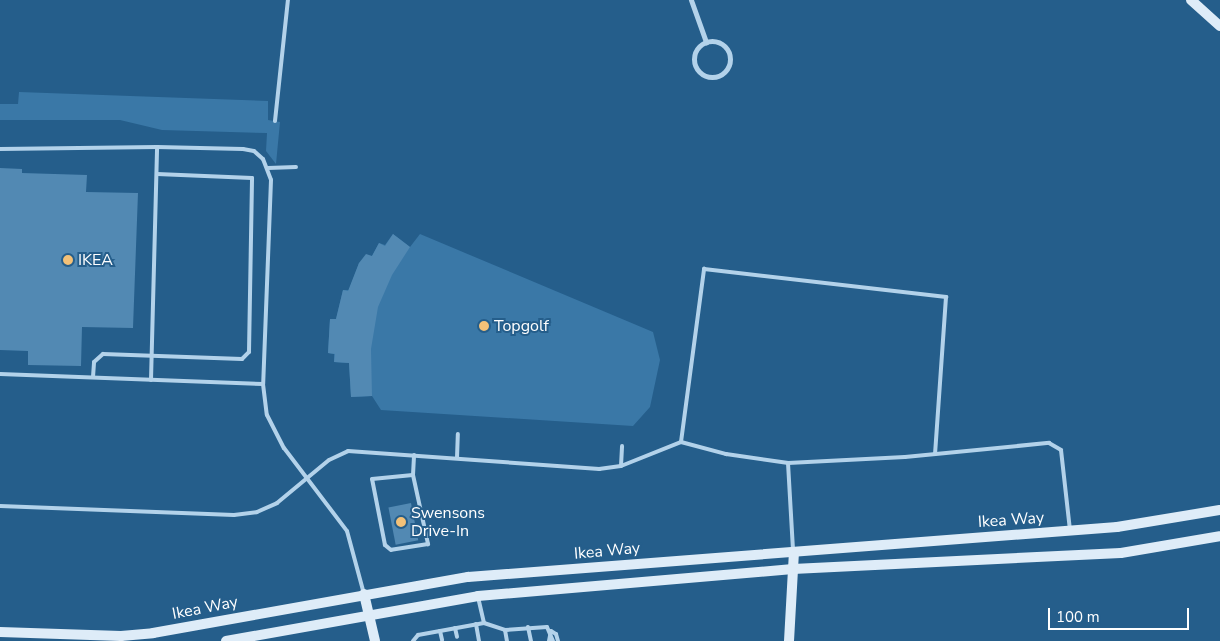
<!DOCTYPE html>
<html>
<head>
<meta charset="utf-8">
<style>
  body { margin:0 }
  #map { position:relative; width:1220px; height:641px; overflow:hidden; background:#255e8b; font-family:"Nunito Sans",sans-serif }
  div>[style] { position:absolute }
  .green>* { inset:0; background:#3a78a7 }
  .building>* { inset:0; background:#5289b3; transform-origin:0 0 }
  .lane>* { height:4px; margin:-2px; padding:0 2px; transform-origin:2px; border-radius:2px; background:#b3d2ea }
  .street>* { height:5px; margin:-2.5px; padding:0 2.5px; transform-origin:2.5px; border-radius:2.5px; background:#b3d2ea }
  .street>.ring { margin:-2.5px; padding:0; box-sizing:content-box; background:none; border:5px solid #b3d2ea; border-radius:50% }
  .secondary>* { height:10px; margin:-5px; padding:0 5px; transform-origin:5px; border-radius:5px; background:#deecf8 }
  .dots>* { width:14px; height:14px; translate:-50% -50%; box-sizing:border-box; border:2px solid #255e8b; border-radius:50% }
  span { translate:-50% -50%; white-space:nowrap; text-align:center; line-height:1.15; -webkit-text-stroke:4px #255e8b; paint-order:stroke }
  .poi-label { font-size:16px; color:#fff }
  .left { translate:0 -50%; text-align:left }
  .street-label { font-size:16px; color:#fff }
  .scale { position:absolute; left:1048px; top:608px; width:141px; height:22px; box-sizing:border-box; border:2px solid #fff; border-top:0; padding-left:6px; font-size:15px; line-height:18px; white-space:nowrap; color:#fff; -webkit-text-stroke:4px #255e8b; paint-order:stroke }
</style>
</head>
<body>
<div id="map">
  <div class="green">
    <div style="clip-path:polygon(19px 92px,268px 101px,268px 120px,280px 122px,276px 164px,266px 151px,267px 133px,162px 130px,120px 120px,0 120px,0 104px,18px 104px)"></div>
    <div style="clip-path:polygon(393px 234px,410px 247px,420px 234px,653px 332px,660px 360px,650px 407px,633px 426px,381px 410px,372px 396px,351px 397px,349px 363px,334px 362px,334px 354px,328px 353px,330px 319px,336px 319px,343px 290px,349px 290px,359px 263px,372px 256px,379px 243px,385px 245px)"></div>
  </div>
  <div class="building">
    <div style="clip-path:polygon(0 168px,22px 169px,22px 173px,87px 175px,86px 192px,138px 193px,133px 328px,82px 327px,81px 366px,28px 365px,28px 351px,0 350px)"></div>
    <div style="clip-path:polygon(393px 234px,410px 247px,392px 275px,378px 307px,371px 349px,372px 396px,351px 397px,349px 363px,334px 362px,335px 354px,328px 353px,330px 319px,336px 319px,343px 290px,348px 291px,359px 263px,366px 254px,372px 256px,379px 243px,385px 246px)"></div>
    <div style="left:411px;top:503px;width:38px;height:23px;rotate:79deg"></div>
  </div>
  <div class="lane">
    <div style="left:275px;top:121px;width:122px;rotate:-83.9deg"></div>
    <div style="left:0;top:149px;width:157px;rotate:-0.7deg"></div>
    <div style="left:268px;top:168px;width:28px;rotate:-2deg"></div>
    <div style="left:0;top:374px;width:263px;rotate:2.2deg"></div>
    <div style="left:263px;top:384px;width:31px;rotate:83deg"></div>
    <div style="left:267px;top:415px;width:37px;rotate:63deg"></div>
    <div style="left:284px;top:448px;width:104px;rotate:52.8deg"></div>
    <div style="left:347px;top:531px;width:65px;rotate:74.9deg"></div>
    <div style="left:93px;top:377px;width:15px;rotate:-86deg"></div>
    <div style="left:94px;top:362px;width:12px;rotate:-42deg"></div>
    <div style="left:103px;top:354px;width:139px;rotate:2.1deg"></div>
    <div style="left:242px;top:359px;width:10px;rotate:-45deg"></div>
    <div style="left:249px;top:352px;width:174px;rotate:-89deg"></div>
    <div style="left:252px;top:178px;width:95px;rotate:-177.6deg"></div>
    <div style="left:151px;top:380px;width:233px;rotate:-88.5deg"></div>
    <div style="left:157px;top:147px;width:86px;rotate:1.3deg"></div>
    <div style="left:243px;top:149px;width:11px;rotate:10deg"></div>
    <div style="left:254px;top:151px;width:12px;rotate:42deg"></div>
    <div style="left:263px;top:159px;width:22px;rotate:69deg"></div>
    <div style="left:271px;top:180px;width:204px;rotate:92.2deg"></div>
    <div style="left:681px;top:442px;width:175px;rotate:-82.4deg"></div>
    <div style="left:704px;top:269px;width:244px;rotate:6.6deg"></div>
    <div style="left:946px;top:297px;width:157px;rotate:94deg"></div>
    <div style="left:457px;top:458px;width:24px;rotate:-88deg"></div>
    <div style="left:788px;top:463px;width:87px;rotate:86.7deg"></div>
    <div style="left:621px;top:466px;width:65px;rotate:-21.8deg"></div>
    <div style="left:681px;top:442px;width:47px;rotate:14.9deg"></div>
    <div style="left:726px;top:454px;width:63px;rotate:8.3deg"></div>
    <div style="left:788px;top:463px;width:117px;rotate:-2.9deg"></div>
    <div style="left:905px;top:457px;width:145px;rotate:-5.6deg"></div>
    <div style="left:1049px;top:443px;width:14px;rotate:30deg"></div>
    <div style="left:1061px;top:450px;width:81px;rotate:83.6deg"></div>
    <div style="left:413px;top:475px;width:71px;rotate:77.7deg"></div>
    <div style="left:428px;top:544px;width:37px;rotate:171deg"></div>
    <div style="left:391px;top:550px;width:8px;rotate:-140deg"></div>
    <div style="left:385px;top:545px;width:67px;rotate:-101.1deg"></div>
    <div style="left:372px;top:479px;width:41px;rotate:-5.6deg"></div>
    <div style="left:413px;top:475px;width:20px;rotate:-87deg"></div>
    <div style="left:0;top:506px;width:234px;rotate:2.2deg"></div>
    <div style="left:234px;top:515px;width:23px;rotate:-7deg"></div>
    <div style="left:257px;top:512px;width:22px;rotate:-24deg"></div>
    <div style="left:277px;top:503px;width:67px;rotate:-39.6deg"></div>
    <div style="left:329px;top:460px;width:21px;rotate:-25deg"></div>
    <div style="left:348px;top:451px;width:252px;rotate:4.1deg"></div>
    <div style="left:599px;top:469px;width:22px;rotate:-8deg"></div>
    <div style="left:621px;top:466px;width:20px;rotate:-87deg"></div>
    <div style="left:484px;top:623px;width:22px;rotate:18deg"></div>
    <div style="left:505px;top:630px;width:11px;rotate:80deg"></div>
    <div style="left:476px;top:624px;width:17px;rotate:80deg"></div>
    <div style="left:528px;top:627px;width:14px;rotate:78deg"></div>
    <div style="left:455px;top:628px;width:9px;rotate:77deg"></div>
    <div style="left:505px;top:630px;width:42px;rotate:-4.1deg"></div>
    <div style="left:547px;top:627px;width:15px;rotate:67deg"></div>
    <div style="left:440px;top:631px;width:9px;rotate:77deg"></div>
    <div style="left:413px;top:641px;width:8px;rotate:-50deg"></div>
    <div style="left:418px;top:635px;width:67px;rotate:-10.3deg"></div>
    <div style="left:484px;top:623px;width:28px;rotate:-103deg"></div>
    <div style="left:549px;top:641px;width:10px;rotate:-79deg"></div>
    <div style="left:551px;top:631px;width:6px;rotate:31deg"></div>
    <div style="left:556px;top:634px;width:7px;rotate:74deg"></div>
  </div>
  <div class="street">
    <div style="left:691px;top:0;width:45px;rotate:70.3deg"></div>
    <div class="ring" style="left:694px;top:41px;width:31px;height:31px"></div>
  </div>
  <div class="secondary">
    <div style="left:1191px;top:0;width:39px;rotate:42deg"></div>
    <div style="left:364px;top:594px;width:48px;rotate:76.8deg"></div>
    <div style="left:0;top:632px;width:121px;rotate:1.9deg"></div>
    <div style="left:121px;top:636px;width:32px;rotate:-5deg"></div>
    <div style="left:153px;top:633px;width:320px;rotate:-10.1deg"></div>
    <div style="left:468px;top:577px;width:651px;rotate:-4.41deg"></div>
    <div style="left:1117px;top:527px;width:104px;rotate:-9.4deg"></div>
    <div style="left:226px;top:641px;width:256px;rotate:-10.1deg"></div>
    <div style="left:478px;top:596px;width:316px;rotate:-4.9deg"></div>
    <div style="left:793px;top:569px;width:328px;rotate:-2.8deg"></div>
    <div style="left:1121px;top:553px;width:100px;rotate:-9.7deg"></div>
    <div style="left:789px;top:641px;width:89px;rotate:-86.8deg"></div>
  </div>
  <div class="dots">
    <div style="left:68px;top:260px;background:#f3c178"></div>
    <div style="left:484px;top:326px;background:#f3c178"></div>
    <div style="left:401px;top:522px;background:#f3c178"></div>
  </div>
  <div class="poi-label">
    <span class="left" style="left:78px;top:260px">IKEA</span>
    <span class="left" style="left:494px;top:326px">Topgolf</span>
    <span class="left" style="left:411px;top:522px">Swensons<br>Drive-In</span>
  </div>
  <div class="street-label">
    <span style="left:1011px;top:520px;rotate:-4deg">Ikea Way</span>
    <span style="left:607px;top:551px;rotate:-5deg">Ikea Way</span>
    <span style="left:205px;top:608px;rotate:-11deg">Ikea Way</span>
  </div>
  <div class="scale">100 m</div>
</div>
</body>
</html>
